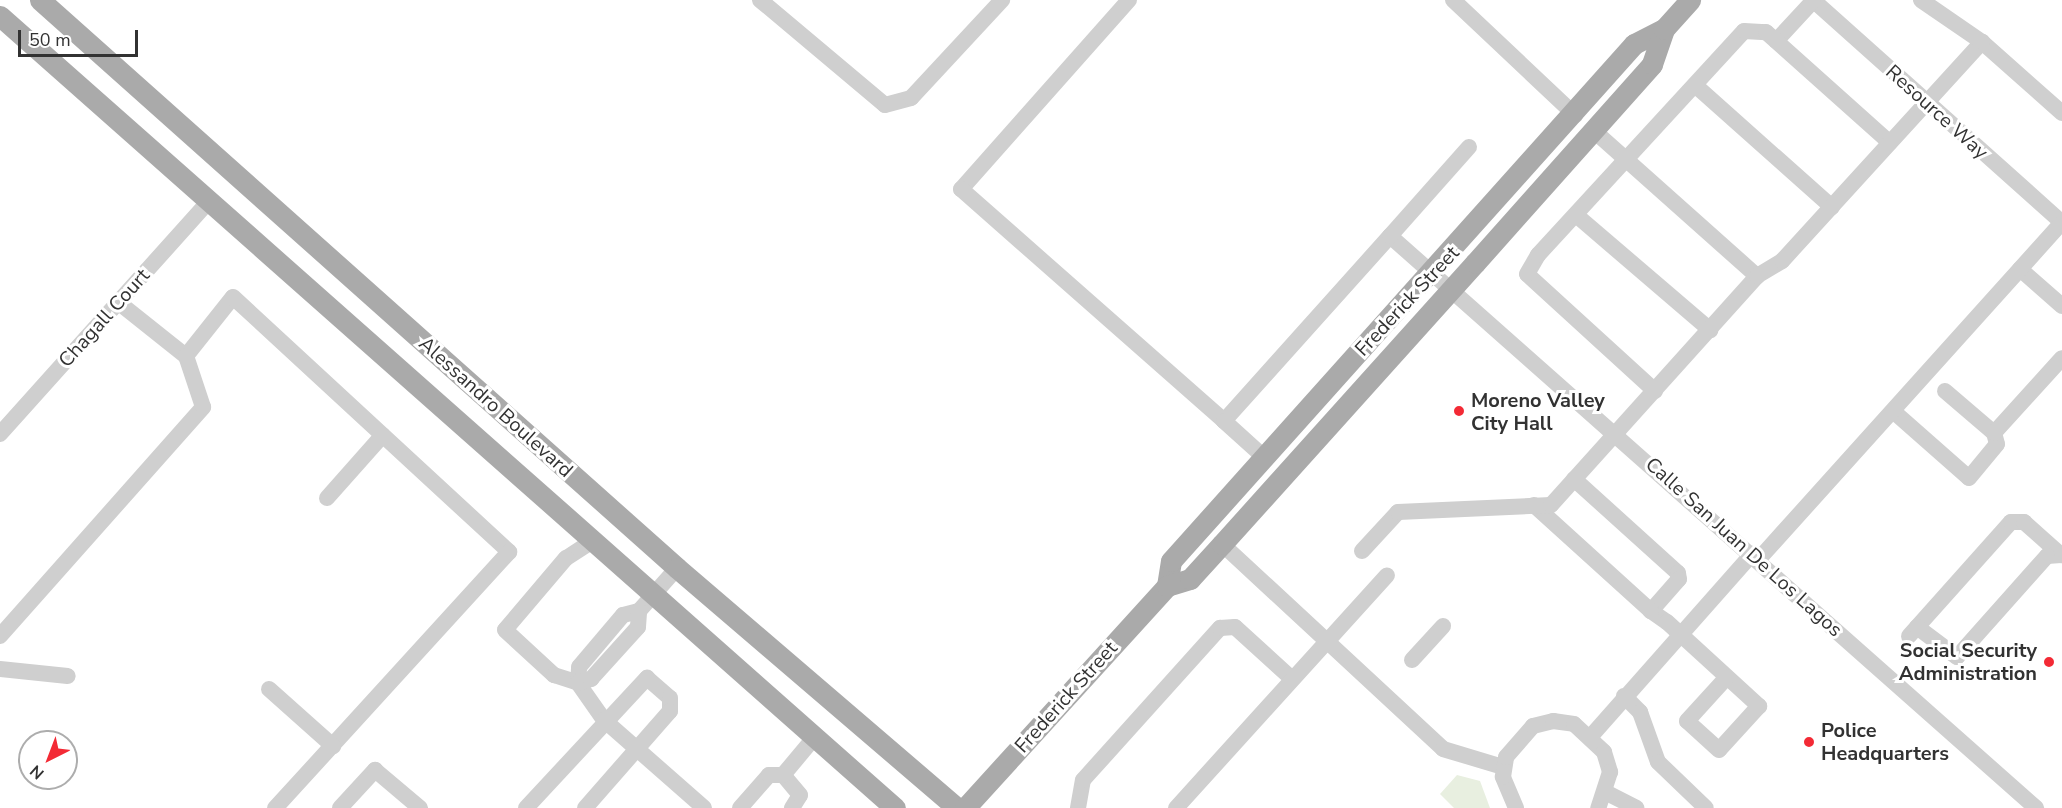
<!DOCTYPE html>
<html>
<head>
<meta charset="utf-8">
<style>
  body { margin:0 }
  #map { position:relative; width:2062px; height:808px; overflow:hidden; background:#fff; font-family:"Nunito Sans",sans-serif }
  div>[style] { position:absolute }
  .green>* { inset:0; background:#e8efe0 }
  .minor>* { height:16px; margin:-8px; padding:0 8px; transform-origin:8px; border-radius:8px; background:#cfcfcf }
  .major>* { height:21px; margin:-10.5px; padding:0 10.5px; transform-origin:10.5px; border-radius:10.5px; background:#aaa }
  .dots>* { width:16px; height:16px; translate:-50% -50%; box-sizing:border-box; border:3px solid #fff; border-radius:50% }
  span { translate:-50% -50%; white-space:nowrap; text-align:center; line-height:1.15; -webkit-text-stroke:6px #fff; paint-order:stroke }
  .street-label { font-size:20px; color:#323232 }
  .poi-label { font-size:20px; color:#323232; font-weight:700 }
  .left { translate:0 -50%; text-align:left }
  .right { translate:-100% -50%; text-align:right }
  .north { position:absolute; left:18px; top:730px; width:60px; height:60px; box-sizing:border-box; background:#fff; border:2px solid #adadad; border-radius:50%; rotate:222deg; font-size:16px; font-weight:700; line-height:24px; text-align:center; color:#323232 }
  .north::after { content:''; display:block; margin:auto; width:21px; height:27px; background:#f32a35; clip-path:polygon(50% 0,100% 100%,50% 72%,0 100%) }
  .scale { position:absolute; left:18px; top:30px; width:120px; height:27px; box-sizing:border-box; border:3px solid #323232; border-top:0; padding-left:8px; font-size:18px; line-height:21px; white-space:nowrap; color:#323232; -webkit-text-stroke:4px #fff; paint-order:stroke }
</style>
</head>
<body>
<div id="map">
  <div class="green">
    <div style="clip-path:polygon(1457px 775px,1480px 781px,1490px 808px,1454px 808px,1440px 794px)"></div>
  </div>
  <div class="minor">
    <div style="left:760px;top:0;width:163px;rotate:40deg"></div>
    <div style="left:885px;top:105px;width:27px;rotate:-15deg"></div>
    <div style="left:911px;top:98px;width:134px;rotate:-47.1deg"></div>
    <div style="left:1129px;top:0;width:253px;rotate:131.6deg"></div>
    <div style="left:961px;top:189px;width:351px;rotate:41.4deg"></div>
    <div style="left:1224px;top:421px;width:249px;rotate:-48.1deg"></div>
    <div style="left:1390px;top:236px;width:863px;rotate:41.52deg"></div>
    <div style="left:1453px;top:0;width:168px;rotate:43.3deg"></div>
    <div style="left:1813px;top:0;width:334px;rotate:41.8deg"></div>
    <div style="left:1776px;top:41px;width:54px;rotate:-47.2deg"></div>
    <div style="left:1982px;top:42px;width:107px;rotate:41.6deg"></div>
    <div style="left:1696px;top:86px;width:182px;rotate:41.7deg"></div>
    <div style="left:1593px;top:130px;width:220px;rotate:41.7deg"></div>
    <div style="left:1576px;top:215px;width:177px;rotate:40.6deg"></div>
    <div style="left:1390px;top:236px;width:119px;rotate:-48.4deg"></div>
    <div style="left:2020px;top:269px;width:56px;rotate:41.4deg"></div>
    <div style="left:118px;top:302px;width:87px;rotate:38.5deg"></div>
    <div style="left:186px;top:356px;width:75px;rotate:-51.5deg"></div>
    <div style="left:233px;top:297px;width:376px;rotate:42.7deg"></div>
    <div style="left:509px;top:552px;width:347px;rotate:132.4deg"></div>
    <div style="left:1655px;top:391px;width:173px;rotate:-137.6deg"></div>
    <div style="left:1527px;top:274px;width:22px;rotate:-60deg"></div>
    <div style="left:1538px;top:255px;width:304px;rotate:-47.4deg"></div>
    <div style="left:1744px;top:31px;width:22px;rotate:3deg"></div>
    <div style="left:1766px;top:32px;width:166px;rotate:41.8deg"></div>
    <div style="left:1945px;top:391px;width:65px;rotate:40.6deg"></div>
    <div style="left:1893px;top:411px;width:101px;rotate:41.4deg"></div>
    <div style="left:1969px;top:478px;width:44px;rotate:-50.5deg"></div>
    <div style="left:1997px;top:444px;width:11px;rotate:-105deg"></div>
    <div style="left:1994px;top:433px;width:101px;rotate:-47.8deg"></div>
    <div style="left:1224px;top:421px;width:55px;rotate:42.1deg"></div>
    <div style="left:0;top:434px;width:312px;rotate:-48.1deg"></div>
    <div style="left:1574px;top:479px;width:140px;rotate:42.1deg"></div>
    <div style="left:1678px;top:573px;width:6px;rotate:81deg"></div>
    <div style="left:1679px;top:579px;width:43px;rotate:131.2deg"></div>
    <div style="left:1651px;top:611px;width:19px;rotate:35deg"></div>
    <div style="left:1667px;top:622px;width:125px;rotate:42.4deg"></div>
    <div style="left:1759px;top:706px;width:59px;rotate:132.3deg"></div>
    <div style="left:1719px;top:750px;width:43px;rotate:-137.8deg"></div>
    <div style="left:1687px;top:721px;width:59px;rotate:-47.7deg"></div>
    <div style="left:327px;top:498px;width:84px;rotate:-48.4deg"></div>
    <div style="left:1534px;top:505px;width:158px;rotate:42.2deg"></div>
    <div style="left:591px;top:542px;width:30px;rotate:147deg"></div>
    <div style="left:566px;top:558px;width:94px;rotate:130.3deg"></div>
    <div style="left:505px;top:630px;width:67px;rotate:42.6deg"></div>
    <div style="left:554px;top:675px;width:25px;rotate:18deg"></div>
    <div style="left:578px;top:683px;width:45px;rotate:54.9deg"></div>
    <div style="left:604px;top:720px;width:133px;rotate:41.3deg"></div>
    <div style="left:1222px;top:544px;width:301px;rotate:42.8deg"></div>
    <div style="left:1443px;top:749px;width:63px;rotate:16.7deg"></div>
    <div style="left:1362px;top:551px;width:53px;rotate:-47.3deg"></div>
    <div style="left:1398px;top:512px;width:153px;rotate:-2.6deg"></div>
    <div style="left:1551px;top:505px;width:308px;rotate:-48deg"></div>
    <div style="left:1757px;top:276px;width:29px;rotate:-31deg"></div>
    <div style="left:1782px;top:261px;width:297px;rotate:-47.6deg"></div>
    <div style="left:1982px;top:42px;width:74px;rotate:-145.5deg"></div>
    <div style="left:1758px;top:560px;width:453px;rotate:-48deg"></div>
    <div style="left:0;top:636px;width:306px;rotate:-48.4deg"></div>
    <div style="left:203px;top:407px;width:54px;rotate:-108.4deg"></div>
    <div style="left:1909px;top:636px;width:153px;rotate:-48.2deg"></div>
    <div style="left:2011px;top:522px;width:13px"></div>
    <div style="left:2024px;top:522px;width:50px;rotate:41.7deg"></div>
    <div style="left:2061px;top:555px;width:14px;rotate:176deg"></div>
    <div style="left:2047px;top:556px;width:135px;rotate:131.7deg"></div>
    <div style="left:1957px;top:657px;width:50px;rotate:-143.1deg"></div>
    <div style="left:1412px;top:660px;width:46px;rotate:-47.6deg"></div>
    <div style="left:0;top:669px;width:68px;rotate:5.9deg"></div>
    <div style="left:578px;top:683px;width:16px;rotate:-86deg"></div>
    <div style="left:579px;top:667px;width:68px;rotate:-49.8deg"></div>
    <div style="left:623px;top:615px;width:16px;rotate:-14deg"></div>
    <div style="left:639px;top:611px;width:57px;rotate:-48.5deg"></div>
    <div style="left:578px;top:683px;width:14px;rotate:-17deg"></div>
    <div style="left:591px;top:679px;width:70px;rotate:-47.9deg"></div>
    <div style="left:638px;top:627px;width:16px;rotate:-86deg"></div>
    <div style="left:269px;top:689px;width:86px;rotate:41.7deg"></div>
    <div style="left:1624px;top:696px;width:23px;rotate:45deg"></div>
    <div style="left:1640px;top:712px;width:53px;rotate:70.2deg"></div>
    <div style="left:1658px;top:762px;width:66px;rotate:43.8deg"></div>
    <div style="left:1592px;top:735px;width:242px;rotate:-48.5deg"></div>
    <div style="left:1607px;top:793px;width:33px;rotate:27deg"></div>
    <div style="left:340px;top:808px;width:52px;rotate:-47.4deg"></div>
    <div style="left:375px;top:770px;width:59px;rotate:40.2deg"></div>
    <div style="left:526px;top:808px;width:178px;rotate:-47.1deg"></div>
    <div style="left:647px;top:678px;width:30px;rotate:41deg"></div>
    <div style="left:670px;top:698px;width:13px;rotate:90deg"></div>
    <div style="left:670px;top:711px;width:129px;rotate:131.2deg"></div>
    <div style="left:740px;top:808px;width:44px;rotate:-48.7deg"></div>
    <div style="left:769px;top:775px;width:14px"></div>
    <div style="left:792px;top:808px;width:15px;rotate:-58deg"></div>
    <div style="left:800px;top:795px;width:26px;rotate:-130deg"></div>
    <div style="left:783px;top:775px;width:48px;rotate:-50deg"></div>
    <div style="left:1078px;top:808px;width:28px;rotate:-80deg"></div>
    <div style="left:1083px;top:780px;width:205px;rotate:-48deg"></div>
    <div style="left:1220px;top:628px;width:15px;rotate:-4deg"></div>
    <div style="left:1235px;top:627px;width:76px;rotate:42.3deg"></div>
    <div style="left:1176px;top:808px;width:314px;rotate:-47.8deg"></div>
    <div style="left:1516px;top:808px;width:34px;rotate:-113deg"></div>
    <div style="left:1503px;top:777px;width:20px;rotate:-81deg"></div>
    <div style="left:1506px;top:757px;width:41px;rotate:-48.9deg"></div>
    <div style="left:1533px;top:726px;width:21px;rotate:-14deg"></div>
    <div style="left:1553px;top:721px;width:21px;rotate:8deg"></div>
    <div style="left:1574px;top:724px;width:41px;rotate:43deg"></div>
    <div style="left:1604px;top:752px;width:21px;rotate:73deg"></div>
    <div style="left:1610px;top:772px;width:38px;rotate:108deg"></div>
  </div>
  <div class="major">
    <div style="left:40px;top:0;width:853px;rotate:41.72deg"></div>
    <div style="left:677px;top:568px;width:369px;rotate:40.6deg"></div>
    <div style="left:0;top:16px;width:1195px;rotate:41.51deg"></div>
    <div style="left:1167px;top:586px;width:25px;rotate:-81deg"></div>
    <div style="left:1171px;top:561px;width:694px;rotate:-48.15deg"></div>
    <div style="left:1634px;top:44px;width:34px;rotate:-27deg"></div>
    <div style="left:965px;top:808px;width:300px;rotate:-47.7deg"></div>
    <div style="left:1167px;top:586px;width:24px;rotate:-17deg"></div>
    <div style="left:1190px;top:579px;width:47px;rotate:-47.6deg"></div>
    <div style="left:1222px;top:544px;width:378px;rotate:-48deg"></div>
    <div style="left:1475px;top:263px;width:266px;rotate:-48.3deg"></div>
    <div style="left:1652px;top:64px;width:37px;rotate:-71deg"></div>
    <div style="left:1664px;top:29px;width:39px;rotate:-48deg"></div>
  </div>
  <div class="dots">
    <div style="left:1459px;top:411px;background:#f32a35"></div>
    <div style="left:2049px;top:662px;background:#f32a35"></div>
    <div style="left:1809px;top:742px;background:#f32a35"></div>
  </div>
  <div class="street-label">
    <span style="left:1937px;top:112px;rotate:42deg">Resource Way</span>
    <span style="left:1407px;top:301px;rotate:-47deg">Frederick Street</span>
    <span style="left:104px;top:318px;rotate:-48deg">Chagall Court</span>
    <span style="left:496px;top:407px;rotate:42deg">Alessandro Boulevard</span>
    <span style="left:1744px;top:547px;rotate:42deg">Calle San Juan De Los Lagos</span>
    <span style="left:1066px;top:697px;rotate:-48deg">Frederick Street</span>
  </div>
  <div class="poi-label">
    <span class="left" style="left:1471px;top:412px">Moreno Valley<br>City Hall</span>
    <span class="right" style="left:2037px;top:662px">Social Security<br>Administration</span>
    <span class="left" style="left:1821px;top:742px">Police<br>Headquarters</span>
  </div>
  <div class="north">N</div>
  <div class="scale">50 m</div>
</div>
</body>
</html>
